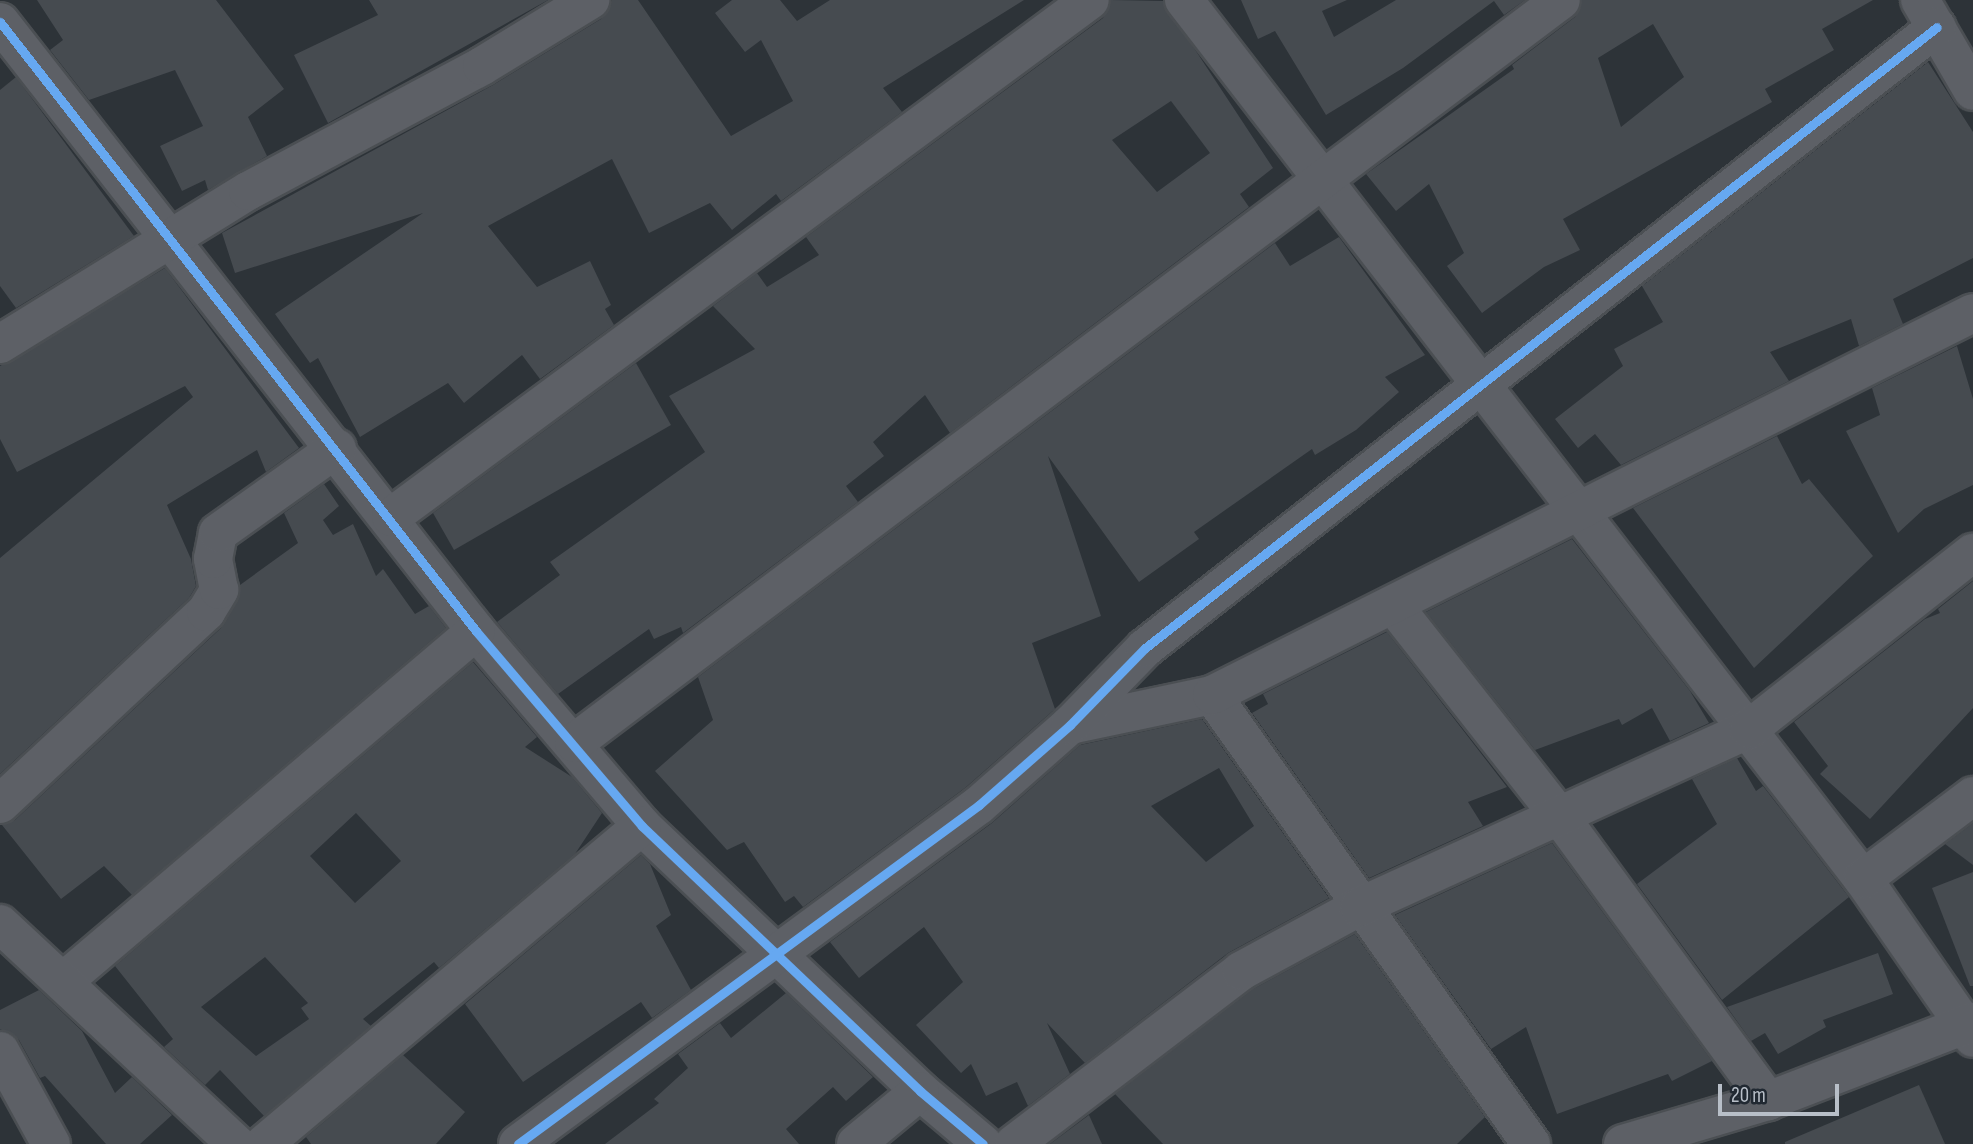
<!DOCTYPE html>
<html>
<head>
<meta charset="utf-8">
<style>
  body { margin:0 }
  #map { position:relative; width:1973px; height:1144px; overflow:hidden; background:#2d3338; font-family:"Sofia Sans Condensed",sans-serif }
  div>[style] { position:absolute }
  .building>* { inset:0; background:#464b50 }
  .roads { filter:drop-shadow(2px 0 #4b4f53) drop-shadow(-2px 0 #4b4f53) drop-shadow(0 2px #4b4f53) drop-shadow(0 -2px #4b4f53) }
  .minor>* { height:38px; margin:-19px; padding:0 19px; transform-origin:19px; border-radius:19px; background:#5d6066 }
  .tertiary>* { height:38px; margin:-19px; padding:0 19px; transform-origin:19px; border-radius:19px; background:#5d6066 }
  .cycleway>* { height:9px; margin:-4.5px; padding:0 4.5px; transform-origin:4.5px; border-radius:4.5px; background:#66a8f1 }
  span { translate:-50% -50%; white-space:nowrap; text-align:center; line-height:1.15; -webkit-text-stroke:6px #212932; paint-order:stroke }
  .scale { position:absolute; left:1718px; top:1084px; width:121px; height:32px; box-sizing:border-box; border:4px solid #b8bfc8; border-top:0; padding-left:9px; font-size:21px; line-height:24px; white-space:nowrap; color:#b8bfc8; -webkit-text-stroke:5px #212932; paint-order:stroke }
</style>
</head>
<body>
<div id="map">
  <div class="building">
    <div style="clip-path:polygon(37px 0,216px 0,284px 89px,248px 117px,267px 156px,208px 190px,205px 180px,182px 191px,160px 146px,203px 126px,175px 70px,89px 100px,50px 50px,63px 40px)"></div>
    <div style="clip-path:polygon(369px 0,548px 0,328px 123px,294px 55px,378px 15px)"></div>
    <div style="clip-path:polygon(612px 0,638px 0,731px 136px,793px 101px,761px 40px,745px 52px,715px 13px,732px 0,780px 0,797px 21px,830px 0,1024px 0,883px 88px,902px 112px,781px 201px,776px 194px,732px 230px,710px 203px,649px 233px,612px 159px,488px 226px,537px 287px,590px 261px,611px 305px,605px 309px,614px 325px,540px 379px,522px 355px,464px 403px,448px 383px,360px 437px,318px 358px,310px 363px,275px 314px,423px 213px,235px 273px,222px 233px,493px 85px,601px 19px)"></div>
    <div style="clip-path:polygon(evenodd,1111px 0,1163px 1px,1273px 168px,1240px 194px,1249px 207px,950px 433px,925px 395px,873px 442px,884px 456px,846px 486px,858px 502px,683px 633px,681px 627px,654px 639px,649px 629px,558px 694px,497px 622px,560px 575px,550px 562px,705px 452px,669px 396px,755px 349px,713px 306px,757px 273px,767px 287px,819px 255px,806px 237px,1103px 18px,1111px 0,1171px 101px,1210px 153px,1157px 192px,1112px 140px,1171px 101px)"></div>
    <div style="clip-path:polygon(1241px 0,1347px 0,1322px 11px,1334px 37px,1396px 0,1525px 0,1504px 15px,1494px 1px,1403px 68px,1326px 115px,1275px 31px,1258px 39px)"></div>
    <div style="clip-path:polygon(evenodd,1582px 0,1873px 0,1822px 29px,1834px 50px,1765px 89px,1772px 102px,1563px 219px,1580px 250px,1544px 267px,1482px 313px,1447px 266px,1464px 253px,1429px 184px,1396px 211px,1366px 174px,1514px 69px,1512px 65px,1575px 17px,1582px 0,1653px 24px,1684px 77px,1621px 127px,1598px 58px,1653px 24px)"></div>
    <div style="clip-path:polygon(1928px 62px,1973px 132px,1973px 258px,1893px 299px,1903px 324px,1859px 346px,1851px 319px,1770px 352px,1789px 381px,1621px 465px,1595px 434px,1578px 448px,1555px 419px,1623px 366px,1614px 349px,1663px 322px,1642px 286px)"></div>
    <div style="clip-path:polygon(16px 77px,134px 236px,16px 308px,0 286px,0 90px)"></div>
    <div style="clip-path:polygon(1339px 237px,1425px 355px,1385px 377px,1399px 392px,1356px 430px,1315px 455px,1312px 449px,1194px 532px,1199px 539px,1139px 582px,1048px 456px,1101px 616px,1032px 643px,1055px 709px,965px 788px,803px 907px,794px 896px,785px 902px,744px 842px,727px 850px,655px 771px,713px 720px,698px 677px,1275px 243px,1290px 266px)"></div>
    <div style="clip-path:polygon(165px 268px,299px 448px,266px 472px,257px 450px,167px 505px,191px 559px,196px 586px,189px 598px,0 774px,0 558px,193px 397px,185px 386px,17px 472px,0 439px,0 366px)"></div>
    <div style="clip-path:polygon(1957px 346px,1973px 399px,1973px 485px,1924px 509px,1898px 533px,1846px 431px,1880px 415px,1872px 388px)"></div>
    <div style="clip-path:polygon(636px 363px,671px 425px,454px 550px,433px 513px)"></div>
    <div style="clip-path:polygon(1777px 436px,1802px 484px,1809px 479px,1873px 556px,1754px 668px,1633px 508px)"></div>
    <div style="clip-path:polygon(324px 484px,339px 506px,323px 520px,333px 535px,353px 524px,376px 576px,383px 569px,415px 614px,429px 606px,446px 628px,132px 895px,104px 866px,61px 899px,2px 825px,15px 820px,221px 628px,240px 585px,298px 543px,284px 513px)"></div>
    <div style="clip-path:polygon(1572px 539px,1690px 691px,1709px 723px,1670px 741px,1652px 708px,1622px 725px,1619px 719px,1535px 750px,1426px 612px)"></div>
    <div style="clip-path:polygon(1973px 581px,1973px 708px,1870px 819px,1820px 774px,1828px 766px,1794px 722px,1925px 619px,1940px 613px,1938px 609px)"></div>
    <div style="clip-path:polygon(1387px 632px,1507px 787px,1468px 802px,1483px 826px,1369px 878px,1252px 713px,1268px 704px,1263px 694px)"></div>
    <div style="clip-path:polygon(evenodd,473px 662px,537px 737px,525px 747px,572px 777px,602px 813px,575px 854px,439px 968px,434px 962px,363px 1019px,371px 1026px,264px 1116px,220px 1070px,205px 1085px,164px 1047px,173px 1039px,115px 966px,473px 662px,356px 813px,401px 861px,355px 903px,310px 856px,356px 813px,473px 662px,265px 957px,308px 1003px,301px 1008px,309px 1019px,256px 1056px,201px 1007px,265px 957px)"></div>
    <div style="clip-path:polygon(evenodd,1202px 719px,1329px 898px,1228px 953px,1085px 1063px,1047px 1023px,1070px 1074px,1028px 1106px,1017px 1082px,986px 1096px,971px 1064px,961px 1073px,916px 1025px,963px 982px,924px 927px,859px 978px,830px 942px,992px 823px,1080px 745px,1202px 719px,1219px 768px,1254px 826px,1206px 862px,1151px 806px,1219px 768px)"></div>
    <div style="clip-path:polygon(1737px 758px,1756px 791px,1763px 786px,1849px 897px,1722px 1000px,1637px 884px,1717px 824px,1692px 779px)"></div>
    <div style="clip-path:polygon(1973px 823px,1973px 865px,1945px 844px)"></div>
    <div style="clip-path:polygon(1552px 843px,1712px 1061px,1672px 1081px,1668px 1074px,1557px 1114px,1526px 1027px,1491px 1049px,1395px 915px)"></div>
    <div style="clip-path:polygon(641px 855px,650px 864px,671px 915px,656px 926px,691px 990px,652px 1018px,641px 1002px,523px 1082px,465px 1004px)"></div>
    <div style="clip-path:polygon(1973px 872px,1973px 986px,1970px 986px,1932px 888px)"></div>
    <div style="clip-path:polygon(1355px 934px,1485px 1117px,1457px 1144px,1163px 1144px,1115px 1094px,1253px 989px)"></div>
    <div style="clip-path:polygon(1878px 953px,1893px 994px,1823px 1020px,1826px 1027px,1778px 1054px,1765px 1033px,1751px 1041px,1727px 1007px)"></div>
    <div style="clip-path:polygon(39px 990px,82px 1031px,115px 1093px,132px 1077px,172px 1115px,140px 1144px,106px 1144px,45px 1076px,40px 1078px,19px 1040px,0 1029px,0 1010px)"></div>
    <div style="clip-path:polygon(786px 993px,873px 1077px,846px 1101px,833px 1087px,786px 1129px,799px 1144px,605px 1144px,659px 1103px,654px 1099px,688px 1068px,678px 1054px,720px 1023px,731px 1038px)"></div>
    <div style="clip-path:polygon(403px 1055px,465px 1112px,436px 1144px,311px 1144px,306px 1137px)"></div>
    <div style="clip-path:polygon(1919px 1085px,1945px 1144px,1785px 1144px,1785px 1142px)"></div>
    <div style="clip-path:polygon(1089px 1115px,1102px 1144px,1050px 1144px)"></div>
  </div>
  <div class="roads">
    <div class="minor">
      <div style="left:1184px;top:0;width:1111px;rotate:52.32deg"></div>
      <div style="left:1863px;top:879px;width:193px;rotate:55.3deg"></div>
      <div style="left:1920px;top:0;width:105px;rotate:59.8deg"></div>
      <div style="left:0;top:22px;width:773px;rotate:51.99deg"></div>
      <div style="left:476px;top:631px;width:256px;rotate:49.6deg"></div>
      <div style="left:642px;top:826px;width:384px;rotate:43.6deg"></div>
      <div style="left:920px;top:1091px;width:82px;rotate:40.1deg"></div>
      <div style="left:0;top:344px;width:291px;rotate:-31.7deg"></div>
      <div style="left:248px;top:191px;width:265px;rotate:-28.1deg"></div>
      <div style="left:482px;top:66px;width:127px;rotate:-31.4deg"></div>
      <div style="left:391px;top:517px;width:869px;rotate:-36.49deg"></div>
      <div style="left:1394px;top:606px;width:270px;rotate:51.8deg"></div>
      <div style="left:1561px;top:818px;width:351px;rotate:53.8deg"></div>
      <div style="left:1212px;top:695px;width:551px;rotate:54.61deg"></div>
      <div style="left:1070px;top:725px;width:145px;rotate:-11.9deg"></div>
      <div style="left:1212px;top:695px;width:851px;rotate:-26.66deg"></div>
      <div style="left:574px;top:743px;width:1235px;rotate:-36.97deg"></div>
      <div style="left:0;top:804px;width:282px;rotate:-43deg"></div>
      <div style="left:206px;top:612px;width:26px;rotate:-59deg"></div>
      <div style="left:219px;top:590px;width:32px;rotate:-101deg"></div>
      <div style="left:213px;top:559px;width:26px;rotate:-79deg"></div>
      <div style="left:218px;top:533px;width:146px;rotate:-35.5deg"></div>
      <div style="left:1863px;top:879px;width:138px;rotate:-37deg"></div>
      <div style="left:65px;top:980px;width:539px;rotate:-40.34deg"></div>
      <div style="left:0;top:1051px;width:106px;rotate:61.3deg"></div>
      <div style="left:264px;top:1144px;width:494px;rotate:-40.1deg"></div>
      <div style="left:518px;top:1144px;width:572px;rotate:-36.33deg"></div>
      <div style="left:979px;top:805px;width:121px;rotate:-41.3deg"></div>
      <div style="left:1070px;top:725px;width:107px;rotate:-45.8deg"></div>
      <div style="left:1145px;top:648px;width:1006px;rotate:-38.1deg"></div>
      <div style="left:856px;top:1144px;width:83px;rotate:-39.6deg"></div>
      <div style="left:1014px;top:1144px;width:285px;rotate:-37.3deg"></div>
      <div style="left:1241px;top:971px;width:134px;rotate:-28.5deg"></div>
      <div style="left:1359px;top:907px;width:429px;rotate:-24.5deg"></div>
      <div style="left:1749px;top:729px;width:285px;rotate:-38.2deg"></div>
      <div style="left:1623px;top:1144px;width:151px;rotate:-16.5deg"></div>
      <div style="left:1768px;top:1101px;width:220px;rotate:-21.1deg"></div>
    </div>
    <div class="tertiary">
      <div style="left:0;top:924px;width:323px;rotate:43deg"></div>
    </div>
  </div>
  <div class="cycleway">
    <div style="left:0;top:22px;width:773px;rotate:51.99deg"></div>
    <div style="left:476px;top:631px;width:256px;rotate:49.6deg"></div>
    <div style="left:642px;top:826px;width:384px;rotate:43.6deg"></div>
    <div style="left:920px;top:1091px;width:82px;rotate:40.1deg"></div>
    <div style="left:518px;top:1144px;width:572px;rotate:-36.33deg"></div>
    <div style="left:979px;top:805px;width:121px;rotate:-41.3deg"></div>
    <div style="left:1070px;top:725px;width:107px;rotate:-45.8deg"></div>
    <div style="left:1145px;top:648px;width:1006px;rotate:-38.1deg"></div>
  </div>
  <div class="scale">20 m</div>
</div>
</body>
</html>
